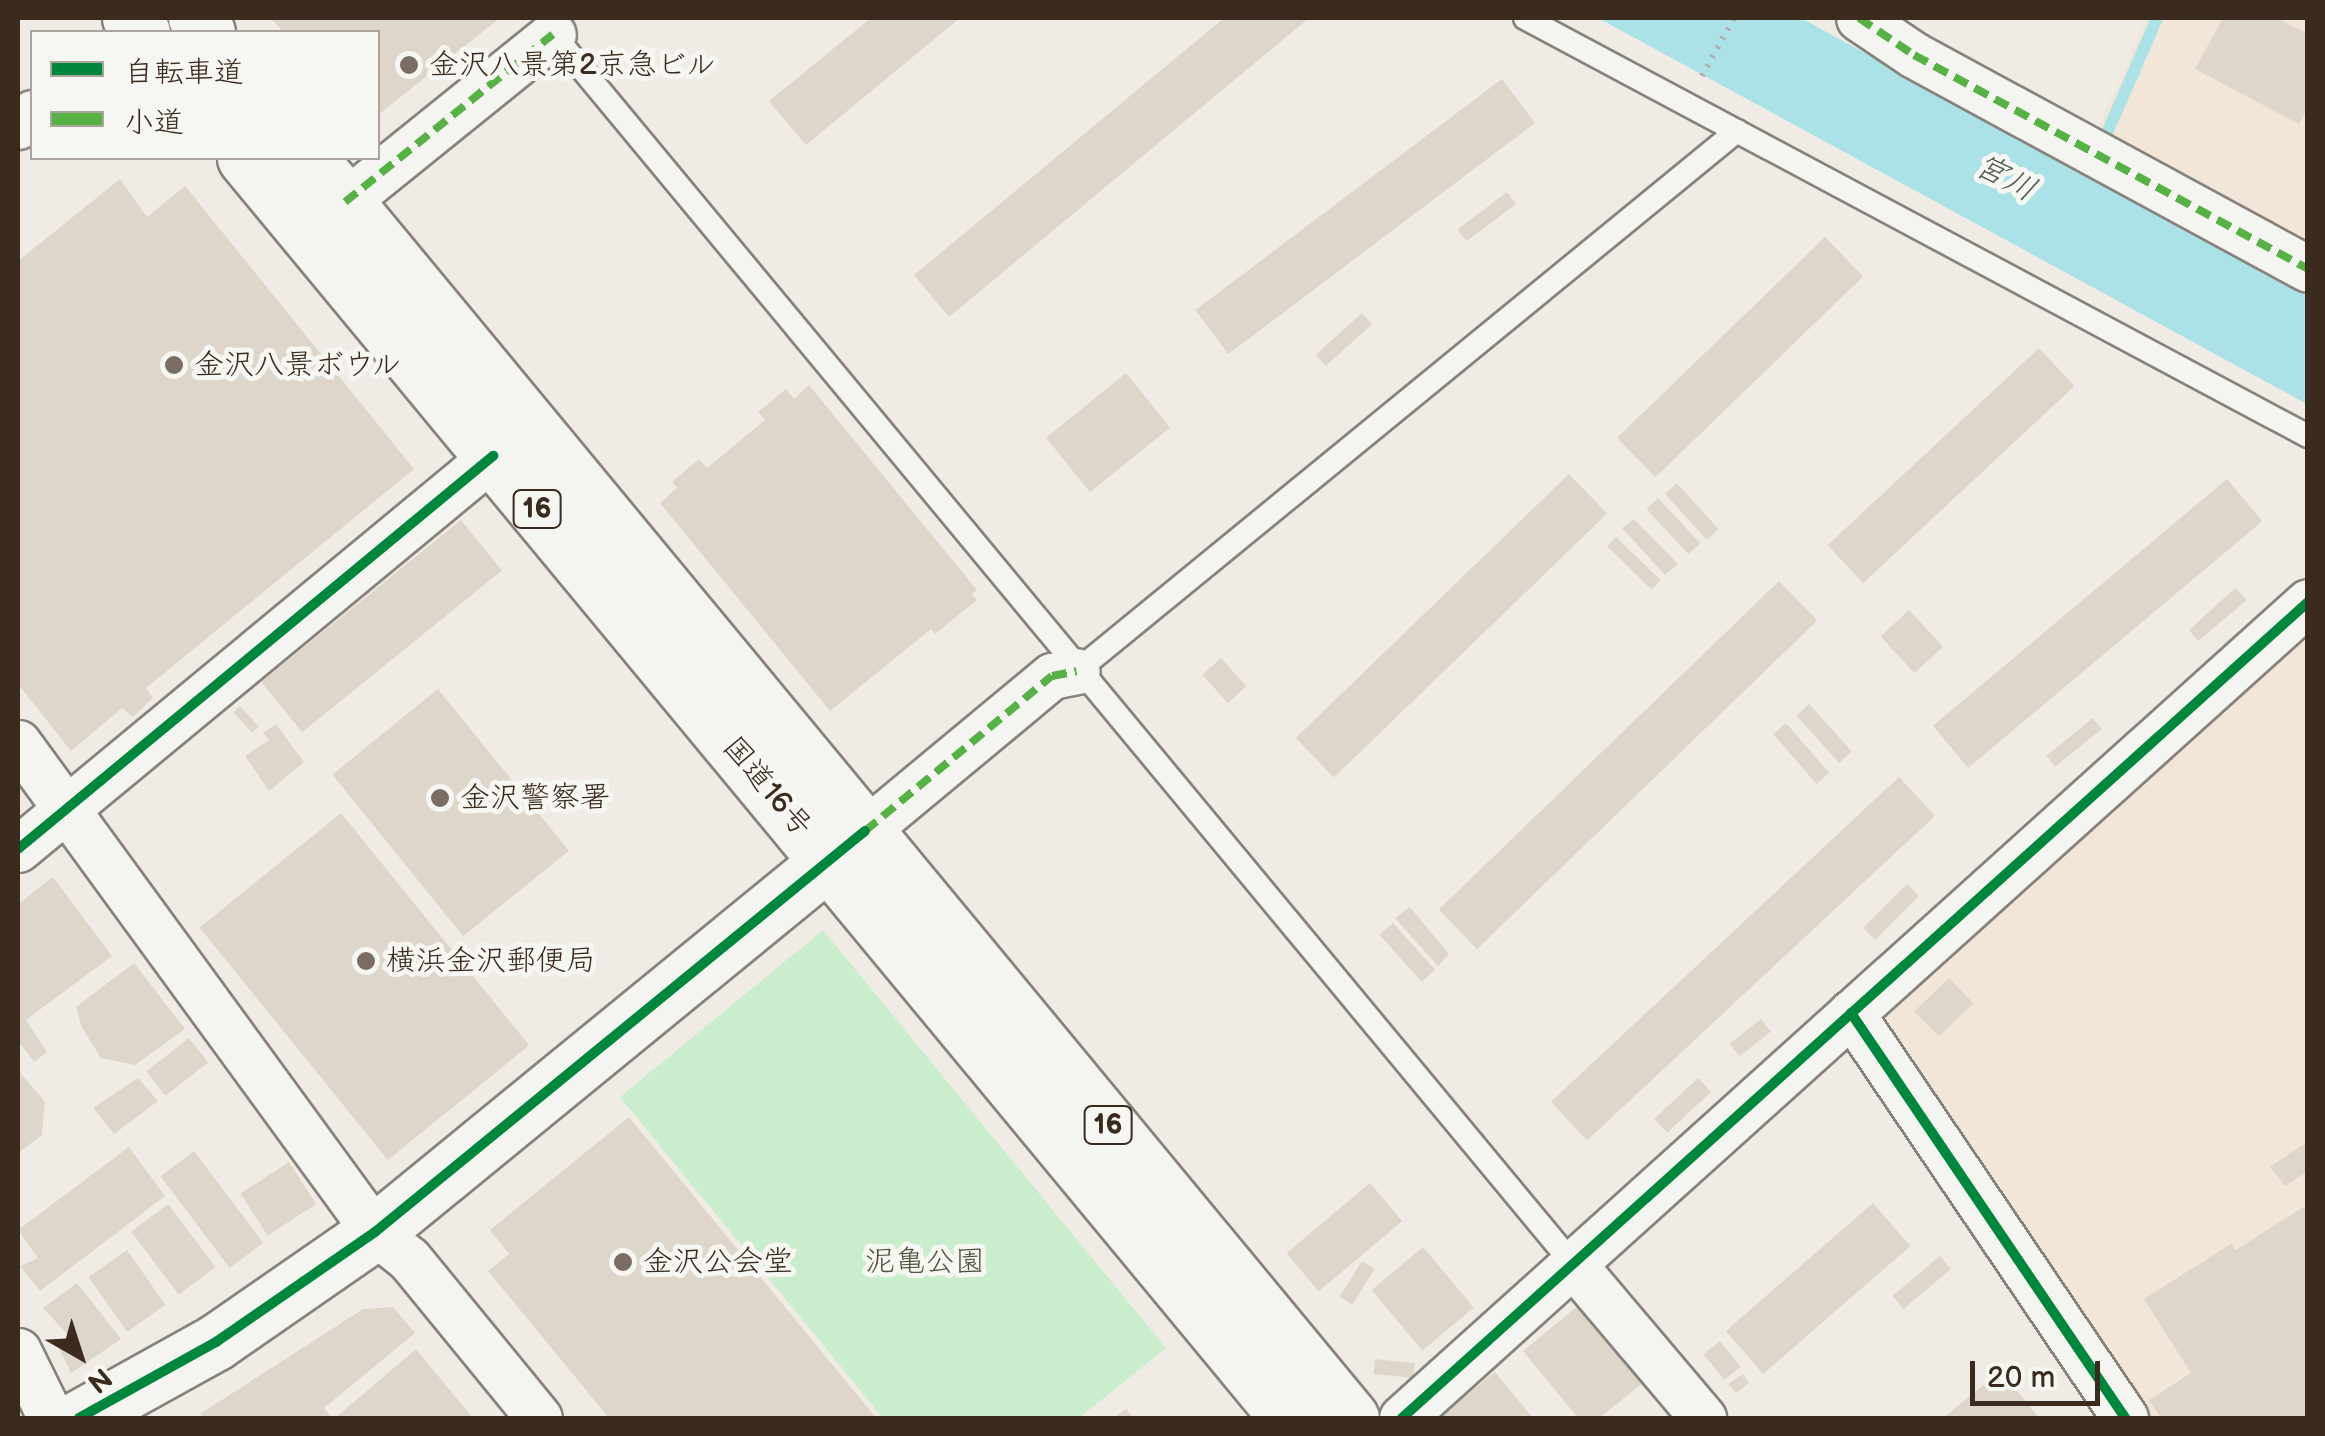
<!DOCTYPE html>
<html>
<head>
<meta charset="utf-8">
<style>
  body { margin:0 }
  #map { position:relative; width:2325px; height:1436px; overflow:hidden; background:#f0ece5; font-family:"Balsamiq Sans","Klee One",sans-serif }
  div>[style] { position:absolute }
  .built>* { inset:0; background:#f1e6d7 }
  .green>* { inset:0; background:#caeecd }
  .water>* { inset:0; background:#abe2e8 }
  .stream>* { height:12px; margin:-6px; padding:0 6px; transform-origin:6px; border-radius:6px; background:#abe2e8 }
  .building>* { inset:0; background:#ded6cb; transform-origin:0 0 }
  .path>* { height:6px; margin-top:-3px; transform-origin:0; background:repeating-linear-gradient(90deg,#b1afac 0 2.5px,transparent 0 10.5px) }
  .roads { filter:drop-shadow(2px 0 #88827c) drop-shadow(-2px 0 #88827c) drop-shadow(0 2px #88827c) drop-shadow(0 -2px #88827c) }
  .lane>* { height:22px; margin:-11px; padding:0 11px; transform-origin:11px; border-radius:11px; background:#f4f4f1 }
  .street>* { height:45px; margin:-22.5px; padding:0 22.5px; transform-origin:22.5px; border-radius:22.5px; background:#f4f4f1 }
  .secondary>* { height:55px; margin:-27.5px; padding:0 27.5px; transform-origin:27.5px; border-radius:27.5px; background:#f4f4f1 }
  .highway>* { height:55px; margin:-27.5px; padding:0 27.5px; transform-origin:27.5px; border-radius:27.5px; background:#f4f4f1 }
  .quiet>* { height:8px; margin-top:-4px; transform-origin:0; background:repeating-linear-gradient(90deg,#57b245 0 15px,transparent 0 23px) }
  .cycleway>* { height:10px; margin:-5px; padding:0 5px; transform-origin:5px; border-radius:5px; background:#00873e }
  .dots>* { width:28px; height:28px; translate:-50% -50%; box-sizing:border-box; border:5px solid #f6f6f2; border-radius:50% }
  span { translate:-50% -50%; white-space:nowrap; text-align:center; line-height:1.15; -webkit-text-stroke:10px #f6f6f2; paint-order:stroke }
  .shield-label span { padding:2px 8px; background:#f6f6f2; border:2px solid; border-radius:8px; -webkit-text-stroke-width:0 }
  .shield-label { font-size:28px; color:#3b2a1e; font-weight:700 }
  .poi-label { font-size:30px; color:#3b2a1e }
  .left { translate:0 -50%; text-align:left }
  .street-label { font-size:30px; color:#3b2a1e }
  .park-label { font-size:30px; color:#51513d }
  .water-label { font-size:32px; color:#505751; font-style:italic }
  .frame { position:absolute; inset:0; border:20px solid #3b2a1e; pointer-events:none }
  .legend { position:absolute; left:30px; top:30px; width:350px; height:130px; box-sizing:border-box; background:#f6f6f2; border:2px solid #aba49d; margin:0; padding:12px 18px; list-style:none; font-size:30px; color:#3b2a1e }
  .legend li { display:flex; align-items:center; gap:20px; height:50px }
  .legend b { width:50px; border:2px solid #aba49d }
  .north { position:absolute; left:30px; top:1306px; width:100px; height:100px; -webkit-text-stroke:8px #f6f6f2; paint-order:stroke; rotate:141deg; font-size:28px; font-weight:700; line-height:40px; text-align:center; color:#3b2a1e }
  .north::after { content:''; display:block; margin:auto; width:35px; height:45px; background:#3b2a1e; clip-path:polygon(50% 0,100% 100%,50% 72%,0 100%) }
  .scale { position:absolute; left:1970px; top:1361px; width:130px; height:45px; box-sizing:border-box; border:5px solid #3b2a1e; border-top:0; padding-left:12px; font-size:30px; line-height:35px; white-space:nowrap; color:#3b2a1e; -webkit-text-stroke:8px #f6f6f2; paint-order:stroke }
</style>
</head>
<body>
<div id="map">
  <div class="built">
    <div style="clip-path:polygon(2147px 18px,2307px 18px,2307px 253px,2093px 140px)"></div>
    <div style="clip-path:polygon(2307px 626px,2307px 1418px,2152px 1418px,1879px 1014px)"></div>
  </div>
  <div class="green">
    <div style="clip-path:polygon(823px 930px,1166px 1348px,1079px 1418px,883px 1418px,620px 1097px)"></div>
  </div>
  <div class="water">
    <div style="clip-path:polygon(1598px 18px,1801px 18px,2307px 296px,2307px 404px)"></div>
  </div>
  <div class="stream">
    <div style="left:2104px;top:140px;width:133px;rotate:-66.5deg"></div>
  </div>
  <div class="building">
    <div style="clip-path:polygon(271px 18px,500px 18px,378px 115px,378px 32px,283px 32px)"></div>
    <div style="clip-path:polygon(871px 18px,960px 18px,806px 145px,769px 101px)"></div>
    <div style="clip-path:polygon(1224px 18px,1309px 18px,949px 317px,914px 275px)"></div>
    <div style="clip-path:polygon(2223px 18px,2276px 18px,2308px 34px,2308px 108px,2299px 124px,2195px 69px)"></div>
    <div style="left:1502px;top:79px;width:55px;height:384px;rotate:53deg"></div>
    <div style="clip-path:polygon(120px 179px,147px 217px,185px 186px,414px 469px,146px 688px,153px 698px,133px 717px,122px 708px,71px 751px,18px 684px,18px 261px)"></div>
    <div style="left:1507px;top:192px;width:15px;height:62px;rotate:53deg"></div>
    <div style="left:1825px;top:237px;width:55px;height:289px;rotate:46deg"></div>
    <div style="left:1362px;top:313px;width:15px;height:62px;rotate:48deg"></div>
    <div style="left:2039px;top:348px;width:52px;height:289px;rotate:47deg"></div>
    <div style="left:1126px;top:373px;width:70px;height:103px;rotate:51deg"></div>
    <div style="clip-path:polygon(809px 385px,977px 590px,972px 594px,977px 600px,935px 634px,931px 629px,830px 711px,660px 503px,677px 488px,672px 482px,699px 459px,707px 468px,765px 420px,758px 412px,786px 389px,794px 399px)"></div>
    <div style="left:1569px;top:474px;width:55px;height:380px;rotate:46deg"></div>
    <div style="left:2227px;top:479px;width:55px;height:384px;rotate:50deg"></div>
    <div style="left:1677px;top:483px;width:62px;height:16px;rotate:48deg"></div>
    <div style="left:1658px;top:498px;width:62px;height:16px;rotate:47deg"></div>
    <div style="clip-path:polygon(1634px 519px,1678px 564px,1665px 575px,1622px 528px)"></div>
    <div style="left:461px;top:520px;width:65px;height:257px;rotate:51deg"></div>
    <div style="left:1616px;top:537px;width:62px;height:13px;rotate:44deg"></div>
    <div style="left:1779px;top:581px;width:55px;height:473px;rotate:46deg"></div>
    <div style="clip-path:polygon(2235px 588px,2247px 600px,2198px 641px,2189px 630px)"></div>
    <div style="left:1909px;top:610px;width:50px;height:39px;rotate:47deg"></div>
    <div style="left:1221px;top:658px;width:38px;height:25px;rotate:48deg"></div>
    <div style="left:438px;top:689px;width:208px;height:136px;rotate:51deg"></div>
    <div style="left:1809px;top:704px;width:64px;height:17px;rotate:48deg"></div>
    <div style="left:240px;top:706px;width:28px;height:9px;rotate:48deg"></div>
    <div style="left:2093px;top:718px;width:14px;height:60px;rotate:51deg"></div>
    <div style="left:1786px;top:723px;width:66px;height:17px;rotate:49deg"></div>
    <div style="clip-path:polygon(276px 724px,304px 762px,269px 791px,245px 756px,269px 740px,263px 733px)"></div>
    <div style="left:1899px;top:777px;width:53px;height:476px;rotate:47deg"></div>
    <div style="left:341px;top:813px;width:299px;height:182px;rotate:51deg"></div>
    <div style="clip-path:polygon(53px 877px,112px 956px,26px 1020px,47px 1052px,34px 1062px,18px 1041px,18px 904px)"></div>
    <div style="left:1907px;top:884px;width:17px;height:62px;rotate:45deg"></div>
    <div style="clip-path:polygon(1410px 907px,1449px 954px,1438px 966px,1395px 918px)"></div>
    <div style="left:1393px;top:923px;width:63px;height:18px;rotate:48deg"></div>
    <div style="clip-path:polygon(134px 963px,185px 1029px,135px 1065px,101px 1058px,82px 1028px,76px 1007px)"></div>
    <div style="left:1949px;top:978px;width:35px;height:48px;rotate:46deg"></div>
    <div style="left:1761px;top:1019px;width:16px;height:40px;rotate:52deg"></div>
    <div style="left:189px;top:1038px;width:31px;height:54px;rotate:52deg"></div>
    <div style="clip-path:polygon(18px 1070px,45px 1102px,42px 1135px,18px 1153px)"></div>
    <div style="clip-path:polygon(138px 1078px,158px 1101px,114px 1134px,93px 1108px)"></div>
    <div style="left:1698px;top:1078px;width:19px;height:60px;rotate:47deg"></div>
    <div style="clip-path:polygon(629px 1117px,876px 1418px,609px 1418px,488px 1271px,509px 1254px,490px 1230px)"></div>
    <div style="clip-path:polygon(2306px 1143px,2308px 1171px,2285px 1186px,2270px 1167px)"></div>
    <div style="clip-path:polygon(129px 1147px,165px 1196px,40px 1291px,20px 1266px,38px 1258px,18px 1230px)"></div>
    <div style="left:194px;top:1151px;width:115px;height:42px;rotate:53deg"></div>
    <div style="left:289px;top:1162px;width:50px;height:58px;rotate:57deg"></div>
    <div style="left:1370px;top:1183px;width:50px;height:109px;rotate:50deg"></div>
    <div style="left:1873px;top:1203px;width:57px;height:195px;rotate:49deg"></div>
    <div style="left:168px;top:1204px;width:79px;height:46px;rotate:53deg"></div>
    <div style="clip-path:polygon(2308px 1204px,2308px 1418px,2161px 1418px,2149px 1400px,2191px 1373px,2144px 1299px,2231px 1244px,2236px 1250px)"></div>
    <div style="left:1423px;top:1247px;width:79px;height:67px;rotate:50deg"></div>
    <div style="left:127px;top:1250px;width:67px;height:47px;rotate:55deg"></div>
    <div style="left:1940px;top:1256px;width:17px;height:62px;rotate:50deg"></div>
    <div style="left:1362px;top:1261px;width:15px;height:42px;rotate:32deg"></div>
    <div style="clip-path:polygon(77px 1283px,121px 1339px,71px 1373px,57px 1345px,70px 1337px,43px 1308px)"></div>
    <div style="clip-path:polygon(1579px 1305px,1643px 1383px,1599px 1418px,1578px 1418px,1523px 1351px)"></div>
    <div style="clip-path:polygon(393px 1307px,415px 1333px,324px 1408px,332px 1418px,204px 1418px,200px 1414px,363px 1309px)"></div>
    <div style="left:1720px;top:1341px;width:33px;height:21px;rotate:51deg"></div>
    <div style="clip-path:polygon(416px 1349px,473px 1418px,335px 1418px)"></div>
    <div style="left:1375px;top:1359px;width:40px;height:15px;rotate:6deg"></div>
    <div style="clip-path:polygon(2001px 1371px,2039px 1418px,1943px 1418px)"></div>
    <div style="clip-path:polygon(1495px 1372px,1533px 1418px,1438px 1418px)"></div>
    <div style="clip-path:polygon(1743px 1374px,1749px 1383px,1736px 1393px,1728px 1384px)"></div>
    <div style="clip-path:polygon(1126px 1409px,1134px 1418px,1113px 1418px)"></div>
  </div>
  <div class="path">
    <div style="left:1702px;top:76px;width:66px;rotate:-61.1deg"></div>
  </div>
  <div class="roads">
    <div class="lane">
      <div style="left:1525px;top:18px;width:888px;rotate:28.1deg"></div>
      <div style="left:548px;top:28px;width:1606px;rotate:50.33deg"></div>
      <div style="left:1077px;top:671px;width:853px;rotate:-39.29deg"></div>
    </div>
    <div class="street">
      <div style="left:1859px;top:18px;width:66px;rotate:33.9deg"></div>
      <div style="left:1914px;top:55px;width:448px;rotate:28.5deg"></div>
      <div style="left:18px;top:126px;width:19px;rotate:-43deg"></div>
      <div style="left:345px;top:202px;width:267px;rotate:-38.9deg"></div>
      <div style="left:18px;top:743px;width:605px;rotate:53.87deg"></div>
      <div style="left:375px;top:1232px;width:43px;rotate:38.5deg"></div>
      <div style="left:409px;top:1259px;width:205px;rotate:50.7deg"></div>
      <div style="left:865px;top:831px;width:243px;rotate:-39.7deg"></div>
      <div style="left:1052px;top:676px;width:25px;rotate:-11deg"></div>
      <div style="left:18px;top:849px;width:617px;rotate:-39.6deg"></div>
      <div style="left:1851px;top:1013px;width:489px;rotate:55.9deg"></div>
      <div style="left:1573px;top:1264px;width:202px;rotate:49.8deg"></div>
      <div style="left:18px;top:1351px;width:75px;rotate:63.8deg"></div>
      <div style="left:1402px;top:1418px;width:1219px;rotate:-42.01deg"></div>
    </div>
    <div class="secondary">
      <div style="left:79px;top:1418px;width:157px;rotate:-29deg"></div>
      <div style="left:216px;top:1342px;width:193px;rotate:-34.7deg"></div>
      <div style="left:375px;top:1232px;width:632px;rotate:-39.28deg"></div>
    </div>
    <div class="highway">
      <div style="left:130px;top:18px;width:18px;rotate:49deg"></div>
      <div style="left:196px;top:18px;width:18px;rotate:52deg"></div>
      <div style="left:245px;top:158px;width:1636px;rotate:50.38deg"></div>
      <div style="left:309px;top:158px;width:1635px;rotate:50.41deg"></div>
    </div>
  </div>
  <div class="quiet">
    <div style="left:1859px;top:18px;width:66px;rotate:33.9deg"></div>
    <div style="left:1914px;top:55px;width:448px;rotate:28.5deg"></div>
    <div style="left:345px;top:202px;width:267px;rotate:-38.9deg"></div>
    <div style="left:865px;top:831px;width:243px;rotate:-39.7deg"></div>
    <div style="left:1052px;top:676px;width:25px;rotate:-11deg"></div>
  </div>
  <div class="cycleway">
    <div style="left:18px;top:849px;width:617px;rotate:-39.6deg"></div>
    <div style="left:1851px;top:1013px;width:489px;rotate:55.9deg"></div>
    <div style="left:79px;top:1418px;width:157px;rotate:-29deg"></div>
    <div style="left:216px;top:1342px;width:193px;rotate:-34.7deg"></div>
    <div style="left:375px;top:1232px;width:633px;rotate:-39.3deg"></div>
    <div style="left:1402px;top:1418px;width:1219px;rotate:-42.01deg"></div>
  </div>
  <div class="dots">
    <div style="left:409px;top:65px;background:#7a6e64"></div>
    <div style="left:174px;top:365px;background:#7a6e64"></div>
    <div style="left:440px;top:798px;background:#7a6e64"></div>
    <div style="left:366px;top:961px;background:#7a6e64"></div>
    <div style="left:623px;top:1262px;background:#7a6e64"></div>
  </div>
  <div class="shield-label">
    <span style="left:537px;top:509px">16</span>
    <span style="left:1108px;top:1125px">16</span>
  </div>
  <div class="poi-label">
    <span class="left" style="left:429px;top:65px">金沢八景第2京急ビル</span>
    <span class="left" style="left:194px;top:365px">金沢八景ボウル</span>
    <span class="left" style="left:460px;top:798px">金沢警察署</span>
    <span class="left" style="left:386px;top:961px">横浜金沢郵便局</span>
    <span class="left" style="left:643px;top:1262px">金沢公会堂</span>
  </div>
  <div class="street-label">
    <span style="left:767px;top:787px;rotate:50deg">国道16号</span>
  </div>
  <div class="park-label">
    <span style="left:925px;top:1262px">泥亀公園</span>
  </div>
  <div class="water-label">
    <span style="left:2005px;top:179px;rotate:28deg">宮川</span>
  </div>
  <div class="frame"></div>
  <ul class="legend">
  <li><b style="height:12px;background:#00873e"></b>自転車道</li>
  <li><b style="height:12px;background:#57b245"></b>小道</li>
  </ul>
  <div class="north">N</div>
  <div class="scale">20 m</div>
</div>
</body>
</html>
